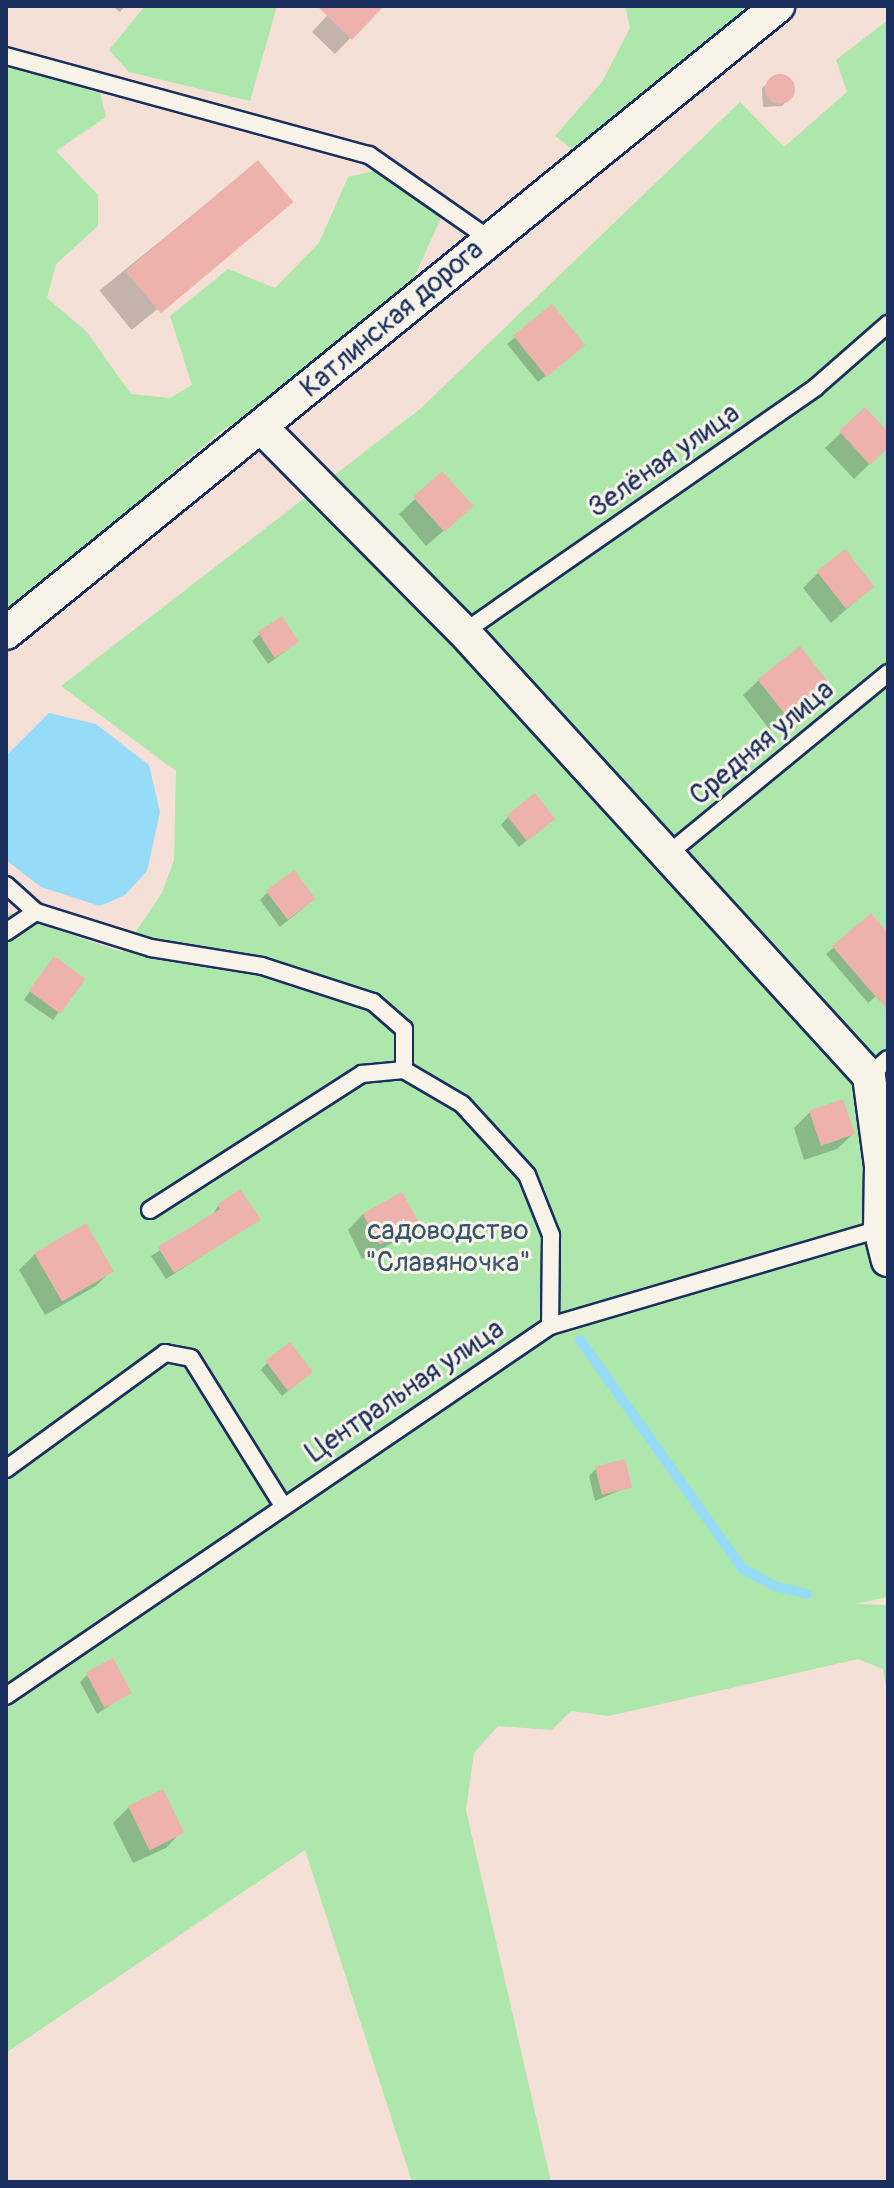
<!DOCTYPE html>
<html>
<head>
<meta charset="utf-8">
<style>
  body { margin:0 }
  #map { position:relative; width:894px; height:2188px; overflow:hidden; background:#f4e0d6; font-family:Pangolin,sans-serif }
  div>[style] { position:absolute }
  .green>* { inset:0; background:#aee7ab }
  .water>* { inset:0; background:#96dcf8 }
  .shadow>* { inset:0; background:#0003; transform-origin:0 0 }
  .stream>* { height:10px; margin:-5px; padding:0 5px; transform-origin:5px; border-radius:5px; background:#96dcf8 }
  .building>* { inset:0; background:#eeb2ad; transform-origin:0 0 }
  .round { border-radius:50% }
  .roads { filter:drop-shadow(2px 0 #1b2f5e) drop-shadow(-2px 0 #1b2f5e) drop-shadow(0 2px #1b2f5e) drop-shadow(0 -2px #1b2f5e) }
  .service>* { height:16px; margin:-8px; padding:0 8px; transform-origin:8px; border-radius:8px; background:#f7f3e8 }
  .minor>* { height:32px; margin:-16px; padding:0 16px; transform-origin:16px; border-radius:16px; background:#f7f3e8 }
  span { translate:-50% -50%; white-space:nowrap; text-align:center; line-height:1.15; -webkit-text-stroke:6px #f7f3e8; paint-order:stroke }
  .street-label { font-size:28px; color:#1b2f5e }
  .park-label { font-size:28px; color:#38546d }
  .frame { position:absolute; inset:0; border:8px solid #1b2f5e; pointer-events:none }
</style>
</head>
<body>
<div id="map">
  <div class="green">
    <div style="clip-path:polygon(145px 6px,277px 6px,250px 101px,129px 72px,109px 50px)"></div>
    <div style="clip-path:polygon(625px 6px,762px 6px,632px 114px,571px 148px,555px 136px,602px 82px,630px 28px)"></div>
    <div style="clip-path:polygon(888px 20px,888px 1597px,855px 1604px,888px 1605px,888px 1698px,883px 1669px,858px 1659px,609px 1716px,571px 1711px,552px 1730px,498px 1726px,474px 1753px,466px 1810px,551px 2182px,412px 2182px,305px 1850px,6px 2053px,6px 912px,122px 952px,162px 893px,174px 860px,176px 771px,61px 686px,420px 409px,740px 102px,784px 147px,847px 92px,836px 60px)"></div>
    <div style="clip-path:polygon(6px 67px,99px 89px,106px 117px,56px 151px,98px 195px,98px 226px,56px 264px,47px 298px,86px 331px,131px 394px,170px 398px,192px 385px,170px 316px,228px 269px,275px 288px,319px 243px,348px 177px,382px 169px,441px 218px,412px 282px,282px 398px,224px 429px,6px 613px)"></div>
  </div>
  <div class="water">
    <div style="clip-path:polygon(49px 713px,96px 724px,149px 765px,160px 812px,147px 871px,125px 895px,100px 906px,41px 887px,6px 860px,6px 756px)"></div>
  </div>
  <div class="shadow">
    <div style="clip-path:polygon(112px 6px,125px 6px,120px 12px)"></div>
    <div style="clip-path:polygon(336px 6px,381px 6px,335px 54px,312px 32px)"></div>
    <div style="clip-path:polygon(775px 77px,788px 79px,790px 98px,782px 106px,763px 107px,762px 88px)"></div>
    <div style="left:258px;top:162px;width:51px;height:204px;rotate:51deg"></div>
    <div style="clip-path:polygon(552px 307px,575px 352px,538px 382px,507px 344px)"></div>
    <div style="clip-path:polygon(865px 410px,888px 435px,888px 446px,854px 479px,825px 448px)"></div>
    <div style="clip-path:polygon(442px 474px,455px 521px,426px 546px,399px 514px)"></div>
    <div style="clip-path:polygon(819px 572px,873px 586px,831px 623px,803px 588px)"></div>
    <div style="clip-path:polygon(260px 634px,297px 642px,268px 664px,252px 641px)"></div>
    <div style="clip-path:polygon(759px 680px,826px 683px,770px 730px,743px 695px)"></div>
    <div style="clip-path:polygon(508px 817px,545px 826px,519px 847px,501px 825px)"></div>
    <div style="clip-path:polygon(267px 893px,306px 906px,280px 927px,260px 900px)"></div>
    <div style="clip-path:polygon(888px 936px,888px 986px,868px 1003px,826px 954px,834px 947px)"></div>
    <div style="clip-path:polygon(47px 966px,83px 979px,53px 1020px,24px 1000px)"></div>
    <div style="clip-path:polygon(810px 1112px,853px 1134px,837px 1149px,804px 1160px,794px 1128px)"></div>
    <div style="clip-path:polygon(218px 1206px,258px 1220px,166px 1279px,151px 1256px,212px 1216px)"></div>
    <div style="clip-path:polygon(363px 1214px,416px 1223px,401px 1239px,362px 1259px,348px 1230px)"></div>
    <div style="clip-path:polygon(35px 1254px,111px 1271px,96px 1286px,45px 1315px,19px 1270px)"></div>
    <div style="clip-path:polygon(268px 1362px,303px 1379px,282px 1396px,261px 1370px)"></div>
    <div style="clip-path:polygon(596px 1469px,630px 1486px,595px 1501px,589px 1476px)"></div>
    <div style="clip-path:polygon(87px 1675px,129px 1692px,97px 1714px,80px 1682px)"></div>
    <div style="clip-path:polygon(129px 1807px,181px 1832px,166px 1848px,133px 1863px,113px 1823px)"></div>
  </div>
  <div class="stream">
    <div style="left:580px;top:1340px;width:281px;rotate:54.6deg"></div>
    <div style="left:743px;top:1569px;width:36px;rotate:28deg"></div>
    <div style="left:775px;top:1586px;width:33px;rotate:14deg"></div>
  </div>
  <div class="building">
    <div style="clip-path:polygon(317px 6px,384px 6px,352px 40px)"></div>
    <div class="round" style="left:765px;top:74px;width:30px;height:30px"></div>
    <div style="left:258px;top:160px;width:55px;height:173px;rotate:50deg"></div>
    <div style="left:552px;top:304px;width:53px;height:50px;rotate:51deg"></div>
    <div style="clip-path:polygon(865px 407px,888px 432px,888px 448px,870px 465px,839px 431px)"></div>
    <div style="left:442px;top:471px;width:47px;height:39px;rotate:48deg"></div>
    <div style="left:845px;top:549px;width:48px;height:36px;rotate:52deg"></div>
    <div style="left:282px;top:616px;width:31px;height:29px;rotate:57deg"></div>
    <div style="left:800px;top:646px;width:47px;height:54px;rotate:52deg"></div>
    <div style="left:535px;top:793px;width:33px;height:36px;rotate:52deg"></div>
    <div style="left:294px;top:870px;width:36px;height:35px;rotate:53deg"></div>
    <div style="clip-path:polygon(871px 913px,888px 933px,888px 1011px,832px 946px)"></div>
    <div style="left:54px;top:956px;width:39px;height:43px;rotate:36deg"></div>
    <div style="left:843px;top:1099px;width:37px;height:36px;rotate:71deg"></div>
    <div style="clip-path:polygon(240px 1189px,261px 1220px,174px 1273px,158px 1247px,220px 1209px,217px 1205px)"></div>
    <div style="left:402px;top:1192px;width:35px;height:45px;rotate:61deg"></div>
    <div style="left:86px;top:1223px;width:56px;height:60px;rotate:60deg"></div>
    <div style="left:290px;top:1342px;width:38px;height:31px;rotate:53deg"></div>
    <div style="left:625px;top:1459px;width:29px;height:31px;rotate:76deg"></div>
    <div style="left:113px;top:1658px;width:40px;height:31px;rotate:62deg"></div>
    <div style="left:163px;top:1789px;width:49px;height:39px;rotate:64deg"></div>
  </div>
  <div class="roads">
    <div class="service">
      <div style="left:6px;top:56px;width:376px;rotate:15.3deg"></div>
      <div style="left:369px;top:155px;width:145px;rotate:34.9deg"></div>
      <div style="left:464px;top:632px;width:429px;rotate:-34.8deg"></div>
      <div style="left:816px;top:387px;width:96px;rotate:-41.2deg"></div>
      <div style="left:668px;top:854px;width:285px;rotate:-39.4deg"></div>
      <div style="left:6px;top:885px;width:40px;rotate:42deg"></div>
      <div style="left:36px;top:912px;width:121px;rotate:17.4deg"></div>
      <div style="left:151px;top:948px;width:112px;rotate:9.2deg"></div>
      <div style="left:262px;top:966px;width:117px;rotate:18deg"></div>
      <div style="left:373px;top:1002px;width:41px;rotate:41.1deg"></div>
      <div style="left:404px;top:1029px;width:41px;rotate:90deg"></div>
      <div style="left:404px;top:1070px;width:67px;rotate:30.4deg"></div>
      <div style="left:462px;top:1104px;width:96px;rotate:47.5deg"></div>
      <div style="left:527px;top:1175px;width:65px;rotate:68.2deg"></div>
      <div style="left:551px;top:1235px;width:91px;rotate:90.6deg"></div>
      <div style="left:6px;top:932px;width:36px;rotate:-34deg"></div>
      <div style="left:869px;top:1076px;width:25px;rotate:-42deg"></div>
      <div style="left:150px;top:1210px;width:252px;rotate:-32.7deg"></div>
      <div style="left:362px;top:1074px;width:42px;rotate:-5.4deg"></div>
      <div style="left:6px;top:1469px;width:197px;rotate:-36.1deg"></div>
      <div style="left:165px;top:1353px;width:26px;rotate:11deg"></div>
      <div style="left:191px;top:1358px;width:172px;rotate:58.1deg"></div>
      <div style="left:6px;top:1696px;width:658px;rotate:-34.22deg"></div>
      <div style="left:550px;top:1326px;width:344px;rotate:-16.4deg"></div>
    </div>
    <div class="minor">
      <div style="left:262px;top:428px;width:287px;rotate:45.3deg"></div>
      <div style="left:464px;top:632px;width:601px;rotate:47.63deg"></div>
      <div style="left:869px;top:1076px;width:91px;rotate:82.4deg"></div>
      <div style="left:881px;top:1166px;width:63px;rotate:90.9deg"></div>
      <div style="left:880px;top:1229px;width:32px;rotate:76deg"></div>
      <div style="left:6px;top:633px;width:995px;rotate:-39.08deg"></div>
    </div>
  </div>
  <div class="street-label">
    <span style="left:392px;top:319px;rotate:-40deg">Катлинская дорога</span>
    <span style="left:664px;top:461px;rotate:-35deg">Зелёная улица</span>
    <span style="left:762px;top:743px;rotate:-40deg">Средняя улица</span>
    <span style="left:405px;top:1391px;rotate:-34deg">Центральная улица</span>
  </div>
  <div class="park-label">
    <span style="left:448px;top:1247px">садоводство<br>"Славяночка"</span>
  </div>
  <div class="frame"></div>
</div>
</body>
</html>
